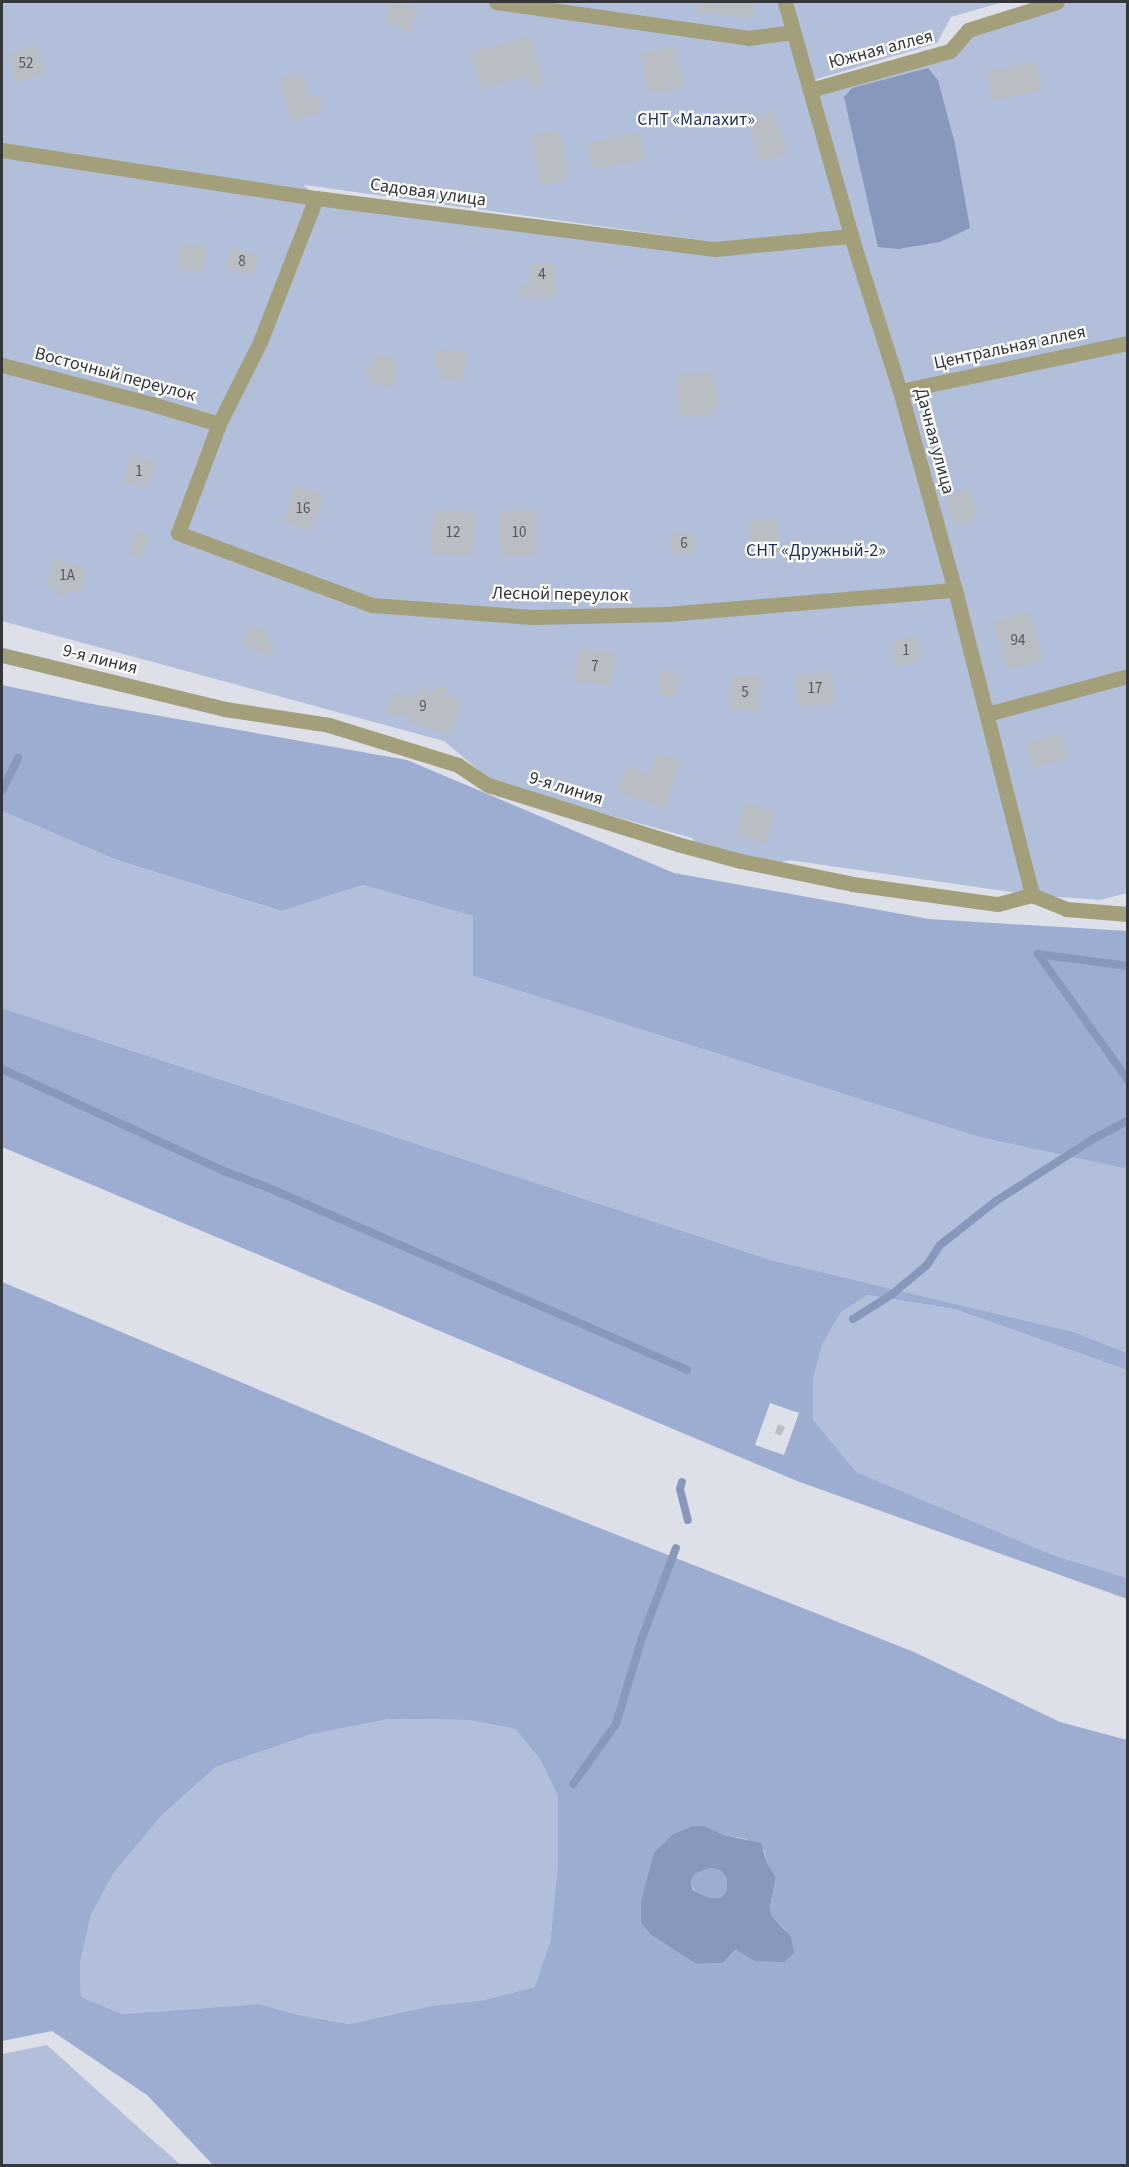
<!DOCTYPE html>
<html>
<head>
<meta charset="utf-8">
<style>
  body { margin:0 }
  #map { position:relative; width:1129px; height:2167px; overflow:hidden; background:#dde0e8; font-family:"Source Sans 3",sans-serif }
  div>[style] { position:absolute }
  .green>* { inset:0; background:#b2bfdb }
  .forest>* { inset:0; background:#9cadd1 }
  .water>* { inset:0; background:#8898bc }
  .stream>* { height:8px; margin:-4px; padding:0 4px; transform-origin:4px; border-radius:4px; background:#8898bc }
  .building>* { inset:0; background:#b9bdc4; transform-origin:0 0 }
  .street>* { height:15px; margin:-7.5px; padding:0 7.5px; transform-origin:7.5px; border-radius:7.5px; background:#a39f7a }
  span { translate:-50% -50%; white-space:nowrap; text-align:center; line-height:1.15; -webkit-text-stroke:4.5px #fff; paint-order:stroke }
  .number-label { font-size:15px; color:#55585c }
  .number-label span { -webkit-text-stroke-width:0 }
  .street-label { font-size:18px; color:#343639 }
  .park-label { font-size:18px; color:#1b2c5a }
  .frame { position:absolute; inset:0; border:3px solid #343639; pointer-events:none }
</style>
</head>
<body>
<div id="map">
  <div class="green">
    <div style="clip-path:polygon(evenodd,2px 2px,1003px 2px,951px 17px,937px 43px,814px 80px,811px 89px,950px 51px,968px 30px,1057px 2px,1127px 2px,1127px 893px,1100px 900px,1032px 895px,789px 860px,756px 869px,701px 853px,692px 838px,494px 783px,444px 741px,2px 621px,2px 2px,304px 185px,305px 185px,713px 242px,316px 198px,304px 185px)"></div>
    <div style="clip-path:polygon(2px 811px,114px 859px,280px 911px,363px 885px,473px 916px,473px 976px,979px 1137px,1127px 1169px,1127px 1353px,1074px 1332px,771px 1260px,2px 1008px)"></div>
    <div style="clip-path:polygon(868px 1295px,954px 1309px,1127px 1370px,1127px 1578px,1053px 1555px,855px 1472px,813px 1421px,813px 1380px,822px 1345px,841px 1312px)"></div>
    <div style="clip-path:polygon(390px 1719px,468px 1720px,515px 1729px,540px 1759px,558px 1796px,558px 1865px,550px 1942px,536px 1987px,484px 2000px,431px 2006px,349px 2024px,299px 2015px,259px 2004px,122px 2014px,81px 1998px,80px 1964px,91px 1915px,113px 1874px,161px 1816px,216px 1767px,312px 1734px)"></div>
    <div style="clip-path:polygon(47px 2045px,149px 2137px,181px 2165px,2px 2165px,2px 2054px)"></div>
  </div>
  <div class="forest">
    <div style="clip-path:polygon(2px 685px,87px 703px,407px 760px,674px 873px,929px 919px,1127px 931px,1127px 1169px,979px 1137px,473px 976px,473px 916px,363px 885px,281px 911px,114px 859px,2px 811px)"></div>
    <div style="clip-path:polygon(evenodd,2px 1008px,771px 1260px,1074px 1332px,1127px 1353px,1127px 1370px,954px 1309px,868px 1295px,841px 1312px,822px 1345px,813px 1380px,813px 1420px,856px 1472px,1053px 1555px,1127px 1578px,1127px 1599px,797px 1481px,2px 1147px,2px 1008px,770px 1403px,799px 1413px,784px 1455px,755px 1445px,770px 1403px)"></div>
    <div style="clip-path:polygon(evenodd,2px 1282px,417px 1456px,914px 1652px,1060px 1722px,1127px 1740px,1127px 2165px,213px 2165px,147px 2095px,52px 2031px,2px 2041px,2px 1282px,390px 1719px,468px 1720px,515px 1729px,540px 1759px,558px 1796px,558px 1865px,550px 1942px,535px 1987px,484px 2000px,431px 2006px,349px 2024px,299px 2015px,259px 2004px,122px 2014px,81px 1997px,80px 1964px,91px 1915px,113px 1874px,161px 1816px,216px 1767px,312px 1734px,390px 1719px,2px 1282px,692px 1826px,705px 1826px,724px 1835px,746px 1839px,764px 1850px,767px 1863px,776px 1877px,770px 1907px,772px 1916px,786px 1931px,756px 1961px,737px 1950px,723px 1963px,696px 1964px,651px 1935px,642px 1922px,654px 1852px,673px 1834px,692px 1826px)"></div>
    <div style="clip-path:polygon(711px 1868px,721px 1871px,727px 1879px,727px 1890px,721px 1898px,710px 1898px,694px 1890px,691px 1882px,694px 1874px)"></div>
  </div>
  <div class="water">
    <div style="clip-path:polygon(928px 68px,938px 80px,955px 144px,970px 228px,940px 242px,898px 249px,878px 247px,844px 97px,852px 88px)"></div>
    <div style="clip-path:polygon(evenodd,692px 1826px,705px 1826px,724px 1835px,761px 1843px,767px 1863px,776px 1877px,770px 1907px,772px 1916px,791px 1937px,794px 1953px,784px 1962px,755px 1961px,736px 1950px,723px 1963px,696px 1964px,651px 1935px,641px 1922px,641px 1902px,654px 1852px,673px 1834px,692px 1826px,711px 1868px,721px 1871px,727px 1879px,727px 1890px,721px 1898px,710px 1898px,693px 1890px,691px 1882px,694px 1874px,711px 1868px)"></div>
  </div>
  <div class="stream">
    <div style="left:2px;top:791px;width:37px;rotate:-64deg"></div>
    <div style="left:1128px;top:966px;width:91px;rotate:-172.4deg"></div>
    <div style="left:1038px;top:954px;width:155px;rotate:54.5deg"></div>
    <div style="left:2px;top:1069px;width:244px;rotate:24.7deg"></div>
    <div style="left:224px;top:1171px;width:48px;rotate:20.7deg"></div>
    <div style="left:269px;top:1188px;width:456px;rotate:23.5deg"></div>
    <div style="left:853px;top:1319px;width:45px;rotate:-32.3deg"></div>
    <div style="left:891px;top:1295px;width:47px;rotate:-39.8deg"></div>
    <div style="left:927px;top:1265px;width:24px;rotate:-57deg"></div>
    <div style="left:940px;top:1245px;width:71px;rotate:-38.2deg"></div>
    <div style="left:996px;top:1201px;width:115px;rotate:-32.6deg"></div>
    <div style="left:1093px;top:1139px;width:40px;rotate:-28deg"></div>
    <div style="left:682px;top:1482px;width:7px;rotate:106deg"></div>
    <div style="left:680px;top:1489px;width:32px;rotate:76deg"></div>
    <div style="left:573px;top:1784px;width:74px;rotate:-54.4deg"></div>
    <div style="left:616px;top:1724px;width:90px;rotate:-73.2deg"></div>
    <div style="left:642px;top:1638px;width:96px;rotate:-69.3deg"></div>
  </div>
  <div class="building">
    <div style="clip-path:polygon(389px 2px,418px 7px,411px 33px,406px 32px,406px 28px,385px 24px)"></div>
    <div style="clip-path:polygon(699px 2px,754px 2px,752px 18px,698px 13px)"></div>
    <div style="clip-path:polygon(530px 36px,544px 84px,530px 88px,527px 76px,481px 89px,471px 52px)"></div>
    <div style="left:36px;top:45px;width:30px;height:30px;rotate:73deg"></div>
    <div style="left:676px;top:47px;width:41px;height:36px;rotate:80deg"></div>
    <div style="left:1036px;top:61px;width:30px;height:51px;rotate:78deg"></div>
    <div style="clip-path:polygon(302px 72px,310px 99px,317px 96px,321px 97px,321px 113px,291px 121px,280px 78px)"></div>
    <div style="left:775px;top:111px;width:44px;height:29px;rotate:74deg"></div>
    <div style="left:560px;top:130px;width:52px;height:29px;rotate:81deg"></div>
    <div style="left:640px;top:133px;width:27px;height:53px;rotate:80deg"></div>
    <div style="left:180px;top:243px;width:27px;height:26px;rotate:8deg"></div>
    <div style="left:231px;top:247px;width:29px;height:22px;rotate:16deg"></div>
    <div style="clip-path:polygon(530px 264px,555px 264px,555px 297px,520px 297px,520px 285px,530px 285px)"></div>
    <div style="clip-path:polygon(437px 349px,466px 353px,462px 382px,440px 380px,441px 369px,434px 368px)"></div>
    <div style="clip-path:polygon(374px 356px,396px 357px,394px 387px,371px 385px,372px 377px,365px 376px,366px 365px,373px 365px)"></div>
    <div style="clip-path:polygon(713px 372px,719px 406px,715px 406px,715px 415px,679px 417px,677px 374px)"></div>
    <div style="left:131px;top:454px;width:26px;height:29px;rotate:16deg"></div>
    <div style="left:295px;top:486px;width:30px;height:38px;rotate:17deg"></div>
    <div style="clip-path:polygon(970px 489px,977px 515px,973px 516px,972px 523px,957px 527px,956px 521px,952px 522px,945px 496px)"></div>
    <div style="left:433px;top:510px;width:43px;height:44px;rotate:3deg"></div>
    <div style="left:537px;top:510px;width:46px;height:38px;rotate:88deg"></div>
    <div style="left:777px;top:518px;width:35px;height:28px;rotate:83deg"></div>
    <div style="left:135px;top:530px;width:14px;height:26px;rotate:12deg"></div>
    <div style="left:694px;top:532px;width:21px;height:23px;rotate:85deg"></div>
    <div style="clip-path:polygon(55px 559px,86px 568px,79px 593px,68px 590px,66px 597px,56px 594px,58px 587px,47px 584px)"></div>
    <div style="left:1030px;top:612px;width:50px;height:38px;rotate:75deg"></div>
    <div style="clip-path:polygon(251px 625px,270px 633px,267px 641px,274px 645px,269px 657px,242px 645px)"></div>
    <div style="left:917px;top:636px;width:25px;height:27px;rotate:78deg"></div>
    <div style="left:578px;top:649px;width:37px;height:33px;rotate:6deg"></div>
    <div style="left:660px;top:672px;width:19px;height:23px;rotate:3deg"></div>
    <div style="left:832px;top:672px;width:32px;height:37px;rotate:86deg"></div>
    <div style="left:731px;top:675px;width:30px;height:35px;rotate:2deg"></div>
    <div style="clip-path:polygon(419px 687px,434px 692px,436px 687px,444px 687px,447px 690px,445px 695px,461px 699px,451px 735px,409px 723px,411px 717px,386px 714px,392px 693px,416px 696px)"></div>
    <div style="left:1062px;top:734px;width:26px;height:36px;rotate:77deg"></div>
    <div style="clip-path:polygon(657px 753px,681px 760px,665px 808px,618px 792px,626px 766px,650px 774px)"></div>
    <div style="left:744px;top:803px;width:32px;height:34px;rotate:14deg"></div>
    <div style="clip-path:polygon(778px 1424px,785px 1427px,781px 1436px,775px 1433px)"></div>
  </div>
  <div class="street">
    <div style="left:496px;top:2px;width:255px;rotate:8.1deg"></div>
    <div style="left:748px;top:38px;width:45px;rotate:-7.6deg"></div>
    <div style="left:785px;top:2px;width:243px;rotate:74.2deg"></div>
    <div style="left:851px;top:236px;width:163px;rotate:72.5deg"></div>
    <div style="left:900px;top:391px;width:206px;rotate:74.6deg"></div>
    <div style="left:955px;top:590px;width:315px;rotate:75.8deg"></div>
    <div style="left:810px;top:90px;width:145px;rotate:-15.6deg"></div>
    <div style="left:950px;top:51px;width:28px;rotate:-49deg"></div>
    <div style="left:968px;top:30px;width:93px;rotate:-17.5deg"></div>
    <div style="left:2px;top:150px;width:318px;rotate:8.7deg"></div>
    <div style="left:316px;top:198px;width:402px;rotate:7.3deg"></div>
    <div style="left:715px;top:249px;width:137px;rotate:-5.5deg"></div>
    <div style="left:316px;top:198px;width:155px;rotate:111.3deg"></div>
    <div style="left:260px;top:342px;width:92px;rotate:116.6deg"></div>
    <div style="left:219px;top:424px;width:116px;rotate:110.6deg"></div>
    <div style="left:178px;top:533px;width:207px;rotate:20.4deg"></div>
    <div style="left:372px;top:605px;width:161px;rotate:4.3deg"></div>
    <div style="left:533px;top:617px;width:134px;rotate:-1.3deg"></div>
    <div style="left:667px;top:614px;width:289px;rotate:-4.8deg"></div>
    <div style="left:2px;top:365px;width:155px;rotate:14.6deg"></div>
    <div style="left:152px;top:404px;width:70px;rotate:16.6deg"></div>
    <div style="left:900px;top:391px;width:233px;rotate:-11.9deg"></div>
    <div style="left:2px;top:655px;width:229px;rotate:13.6deg"></div>
    <div style="left:225px;top:709px;width:105px;rotate:8.7deg"></div>
    <div style="left:329px;top:725px;width:135px;rotate:17.2deg"></div>
    <div style="left:458px;top:765px;width:36px;rotate:34deg"></div>
    <div style="left:488px;top:785px;width:198px;rotate:17.3deg"></div>
    <div style="left:677px;top:844px;width:66px;rotate:14.9deg"></div>
    <div style="left:741px;top:861px;width:114px;rotate:11.6deg"></div>
    <div style="left:853px;top:884px;width:146px;rotate:7.9deg"></div>
    <div style="left:998px;top:904px;width:35px;rotate:-15deg"></div>
    <div style="left:1032px;top:895px;width:37px;rotate:22deg"></div>
    <div style="left:1066px;top:909px;width:62px;rotate:4.6deg"></div>
    <div style="left:987px;top:714px;width:146px;rotate:-15.1deg"></div>
  </div>
  <div class="number-label">
    <span style="left:26px;top:64px">52</span>
    <span style="left:242px;top:262px">8</span>
    <span style="left:542px;top:275px">4</span>
    <span style="left:139px;top:472px">1</span>
    <span style="left:303px;top:509px">16</span>
    <span style="left:453px;top:533px">12</span>
    <span style="left:519px;top:533px">10</span>
    <span style="left:684px;top:544px">6</span>
    <span style="left:67px;top:576px">1А</span>
    <span style="left:1018px;top:641px">94</span>
    <span style="left:906px;top:651px">1</span>
    <span style="left:595px;top:667px">7</span>
    <span style="left:815px;top:689px">17</span>
    <span style="left:745px;top:693px">5</span>
    <span style="left:423px;top:707px">9</span>
  </div>
  <div class="street-label">
    <span style="left:881px;top:50px;rotate:-15deg">Южная аллея</span>
    <span style="left:428px;top:193px;rotate:8deg">Садовая улица</span>
    <span style="left:1010px;top:348px;rotate:-12deg">Центральная аллея</span>
    <span style="left:115px;top:375px;rotate:15deg">Восточный переулок</span>
    <span style="left:934px;top:441px;rotate:75deg">Дачная улица</span>
    <span style="left:560px;top:595px;rotate:1deg">Лесной переулок</span>
    <span style="left:100px;top:660px;rotate:14deg">9-я линия</span>
    <span style="left:566px;top:789px;rotate:17deg">9-я линия</span>
  </div>
  <div class="park-label">
    <span style="left:696px;top:120px">СНТ «Малахит»</span>
    <span style="left:816px;top:551px">СНТ «Дружный-2»</span>
  </div>
  <div class="frame"></div>
</div>
</body>
</html>
